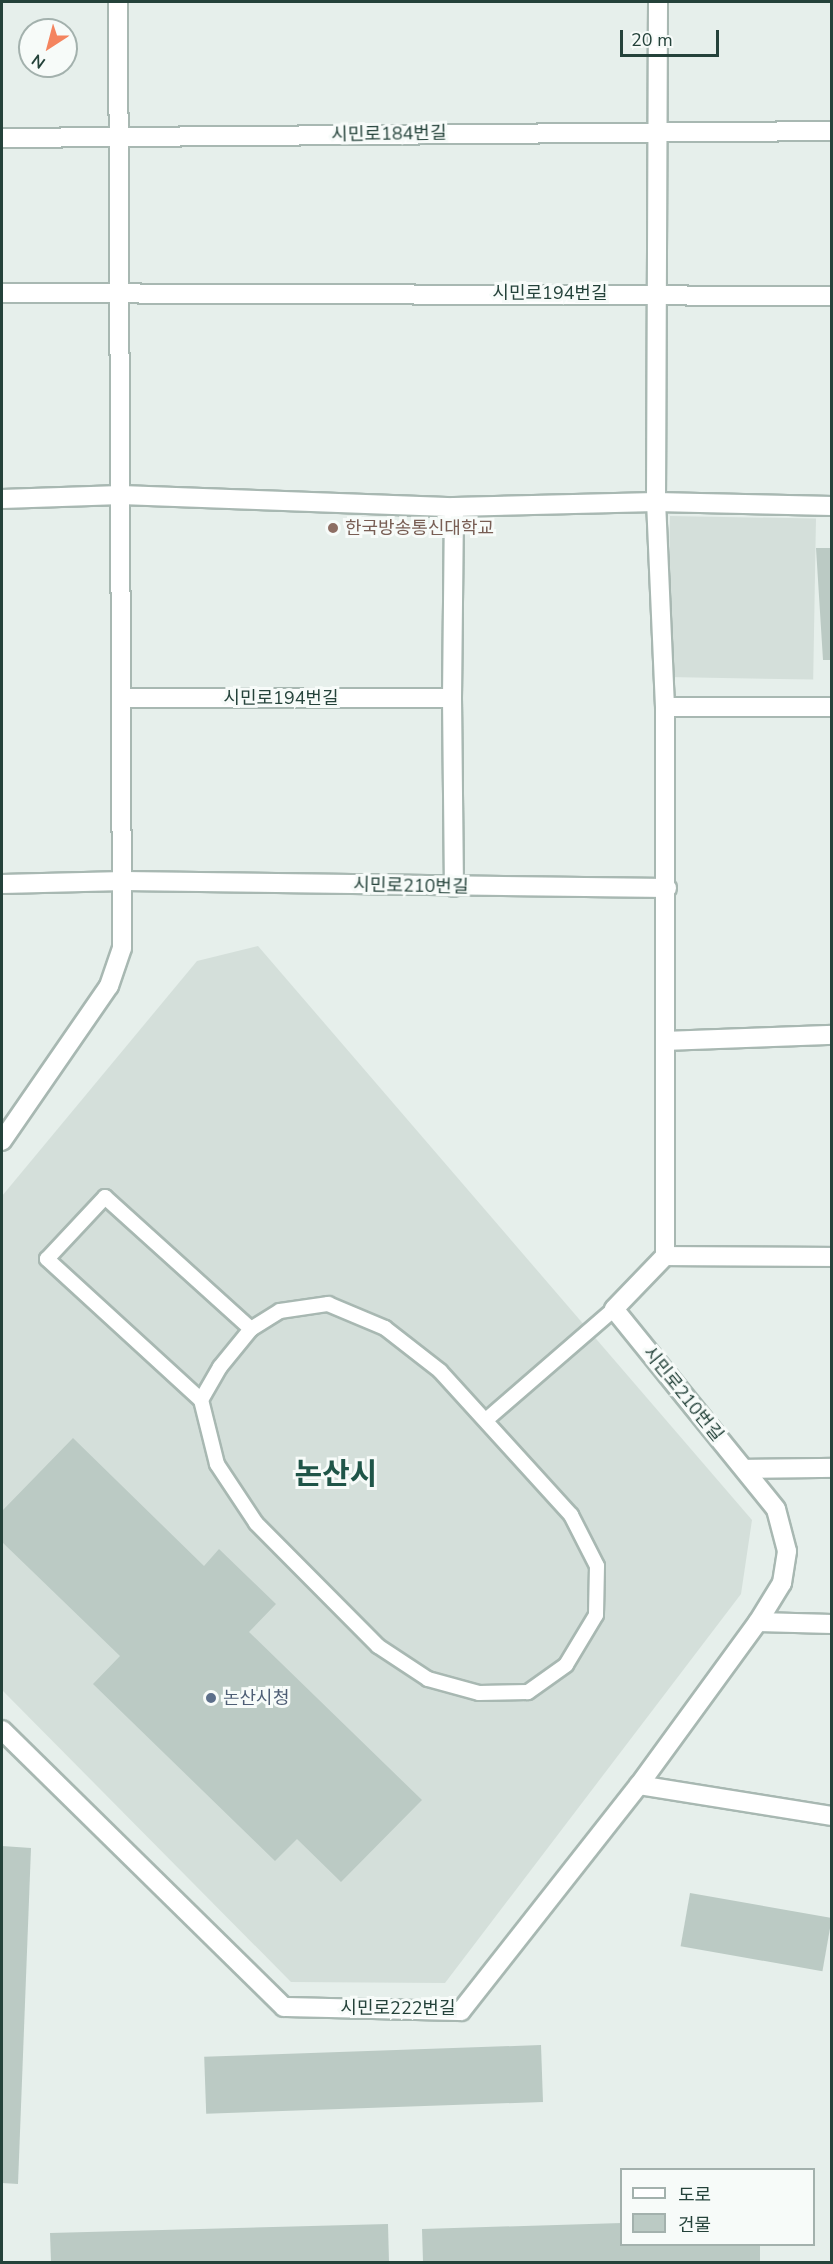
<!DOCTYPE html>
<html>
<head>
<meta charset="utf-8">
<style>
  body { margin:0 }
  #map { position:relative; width:833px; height:2264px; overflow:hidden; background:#e6efeb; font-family:"Nunito Sans","Noto Sans KR",sans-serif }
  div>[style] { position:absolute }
  .built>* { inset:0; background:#d4dfda; transform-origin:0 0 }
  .building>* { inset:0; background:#bbcac4; transform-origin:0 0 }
  .roads { filter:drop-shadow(2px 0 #a8b8b2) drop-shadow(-2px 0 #a8b8b2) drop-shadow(0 2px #a8b8b2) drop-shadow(0 -2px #a8b8b2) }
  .service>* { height:14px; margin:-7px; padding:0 7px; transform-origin:7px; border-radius:7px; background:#fff }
  .minor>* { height:18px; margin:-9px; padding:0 9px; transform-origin:9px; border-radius:9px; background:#fff }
  .dots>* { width:16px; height:16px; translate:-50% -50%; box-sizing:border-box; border:3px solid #f7fbf9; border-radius:50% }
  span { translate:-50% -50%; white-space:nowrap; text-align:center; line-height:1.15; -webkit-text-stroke:6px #f7fbf9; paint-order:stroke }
  .street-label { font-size:18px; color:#24423a }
  .education-label { font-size:18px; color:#785e54 }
  .left { translate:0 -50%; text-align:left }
  .service-label { font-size:18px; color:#4e5e75 }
  .town-label { font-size:30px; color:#1f5548; font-weight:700 }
  .frame { position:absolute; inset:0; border:3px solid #24423a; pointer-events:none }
  .legend { position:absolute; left:620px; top:2168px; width:195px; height:78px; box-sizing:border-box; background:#f7fbf9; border:2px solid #a3b1ad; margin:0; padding:8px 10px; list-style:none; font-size:18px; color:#24423a }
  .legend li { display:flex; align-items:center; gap:12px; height:30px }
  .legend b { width:30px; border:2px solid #a3b1ad }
  .north { position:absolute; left:18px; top:18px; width:60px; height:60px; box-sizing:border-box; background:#f7fbf9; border:2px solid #a3b1ad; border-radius:50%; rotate:216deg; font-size:16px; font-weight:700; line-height:24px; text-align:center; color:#24423a }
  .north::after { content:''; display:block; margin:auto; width:21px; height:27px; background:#f4845f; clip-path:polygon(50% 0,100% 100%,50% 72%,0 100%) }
  .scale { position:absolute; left:620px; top:30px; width:99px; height:27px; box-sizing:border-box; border:3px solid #24423a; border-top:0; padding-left:8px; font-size:18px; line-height:21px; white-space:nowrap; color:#24423a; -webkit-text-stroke:4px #f7fbf9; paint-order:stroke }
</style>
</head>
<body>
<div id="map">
  <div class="built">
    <div style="left:670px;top:516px;width:146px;height:161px;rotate:1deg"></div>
    <div style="clip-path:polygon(258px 946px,752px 1520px,741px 1594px,445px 1983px,291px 1982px,2px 1690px,2px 1196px,197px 961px)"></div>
  </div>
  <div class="building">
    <div style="clip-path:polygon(816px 548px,832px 548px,832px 660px,823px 660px)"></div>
    <div style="clip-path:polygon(73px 1438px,204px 1566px,219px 1549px,276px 1604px,249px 1632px,422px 1800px,341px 1882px,297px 1839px,275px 1861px,93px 1684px,120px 1656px,2px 1542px,2px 1511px)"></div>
    <div style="clip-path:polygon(2px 1846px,31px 1848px,18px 2184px,2px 2183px)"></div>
    <div style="left:690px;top:1893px;width:144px;height:54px;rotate:10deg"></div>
    <div style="left:541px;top:2045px;width:57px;height:337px;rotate:88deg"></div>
    <div style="clip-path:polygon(622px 2223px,622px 2244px,760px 2244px,760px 2262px,423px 2262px,422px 2229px)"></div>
    <div style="clip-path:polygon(388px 2224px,389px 2262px,51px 2262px,50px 2233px)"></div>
  </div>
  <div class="roads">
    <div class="service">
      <div style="left:328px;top:1304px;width:62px;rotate:22.8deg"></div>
      <div style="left:385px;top:1328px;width:70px;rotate:38deg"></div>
      <div style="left:440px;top:1371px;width:195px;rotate:47.7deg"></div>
      <div style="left:571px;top:1515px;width:57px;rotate:63deg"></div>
      <div style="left:597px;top:1566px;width:49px;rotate:91.2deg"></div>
      <div style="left:596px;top:1615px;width:58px;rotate:121deg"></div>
      <div style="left:566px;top:1665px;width:47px;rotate:144.6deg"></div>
      <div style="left:528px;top:1692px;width:49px;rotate:178.8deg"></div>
      <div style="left:479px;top:1693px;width:53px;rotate:-164.6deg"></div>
      <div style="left:428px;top:1679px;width:60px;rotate:-146.6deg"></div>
      <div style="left:378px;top:1646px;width:173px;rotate:-134.8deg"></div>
      <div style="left:256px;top:1523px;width:71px;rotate:-123.5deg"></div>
      <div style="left:217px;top:1464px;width:66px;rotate:-104deg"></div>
      <div style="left:201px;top:1400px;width:38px;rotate:-60deg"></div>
      <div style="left:220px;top:1367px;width:49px;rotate:-50.8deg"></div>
      <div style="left:251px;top:1329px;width:34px;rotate:-32deg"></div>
      <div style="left:280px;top:1311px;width:49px;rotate:-8.3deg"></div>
      <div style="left:201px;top:1400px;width:209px;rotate:-137.5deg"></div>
      <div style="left:47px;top:1259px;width:85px;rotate:-46.9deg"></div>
      <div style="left:105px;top:1197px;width:197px;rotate:42.1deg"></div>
      <div style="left:486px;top:1420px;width:169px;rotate:-40.9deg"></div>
    </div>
    <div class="minor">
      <div style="left:2px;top:138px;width:830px;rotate:-0.48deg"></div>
      <div style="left:2px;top:293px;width:830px;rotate:0.21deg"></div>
      <div style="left:2px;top:499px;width:119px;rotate:-1.9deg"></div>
      <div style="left:121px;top:495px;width:333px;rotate:2.1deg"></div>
      <div style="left:454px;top:507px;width:202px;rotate:-1.4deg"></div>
      <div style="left:656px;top:502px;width:176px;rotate:1.3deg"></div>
      <div style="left:123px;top:698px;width:329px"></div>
      <div style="left:452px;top:698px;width:191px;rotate:-89.4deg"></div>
      <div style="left:452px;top:698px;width:189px;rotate:89.4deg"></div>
      <div style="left:665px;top:707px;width:167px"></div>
      <div style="left:2px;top:884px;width:122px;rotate:-1.4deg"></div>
      <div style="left:124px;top:881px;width:543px;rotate:0.74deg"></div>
      <div style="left:666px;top:1041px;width:166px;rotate:-2.1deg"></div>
      <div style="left:2px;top:1141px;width:188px;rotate:-55.4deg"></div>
      <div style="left:109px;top:986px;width:40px;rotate:-71.1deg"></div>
      <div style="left:122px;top:948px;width:946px;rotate:-90.24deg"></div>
      <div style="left:665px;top:1256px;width:167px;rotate:0.3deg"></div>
      <div style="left:745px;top:1469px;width:87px;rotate:-0.7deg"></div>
      <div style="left:758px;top:1622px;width:74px;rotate:1.5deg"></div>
      <div style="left:2px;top:1730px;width:395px;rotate:44.5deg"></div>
      <div style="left:284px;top:2007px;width:177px;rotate:1.3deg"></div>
      <div style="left:461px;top:2011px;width:288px;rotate:-51.8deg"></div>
      <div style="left:639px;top:1785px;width:202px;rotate:-53.9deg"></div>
      <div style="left:758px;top:1622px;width:46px;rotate:-58.4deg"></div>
      <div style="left:782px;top:1583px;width:32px;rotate:-81deg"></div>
      <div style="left:787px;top:1551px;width:43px;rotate:-104.7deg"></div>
      <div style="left:776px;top:1509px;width:257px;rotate:-129deg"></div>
      <div style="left:614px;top:1309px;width:74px;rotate:-46.1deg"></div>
      <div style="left:665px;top:1256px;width:549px;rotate:-90deg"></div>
      <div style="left:665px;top:707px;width:205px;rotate:-92.5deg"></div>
      <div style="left:656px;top:502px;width:500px;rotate:-89.77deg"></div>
      <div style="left:639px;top:1785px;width:195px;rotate:9.1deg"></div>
    </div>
  </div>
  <div class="dots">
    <div style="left:333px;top:528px;background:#8d6e63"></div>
    <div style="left:211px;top:1698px;background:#5c6f8a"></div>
  </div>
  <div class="street-label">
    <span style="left:389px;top:134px;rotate:-1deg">시민로184번길</span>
    <span style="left:550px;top:293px">시민로194번길</span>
    <span style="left:281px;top:698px">시민로194번길</span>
    <span style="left:411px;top:886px;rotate:1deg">시민로210번길</span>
    <span style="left:683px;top:1394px;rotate:51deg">시민로210번길</span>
    <span style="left:398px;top:2008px">시민로222번길</span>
  </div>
  <div class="education-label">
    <span class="left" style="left:345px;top:528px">한국방송통신대학교</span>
  </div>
  <div class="service-label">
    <span class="left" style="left:223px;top:1698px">논산시청</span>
  </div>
  <div class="town-label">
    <span style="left:336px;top:1475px">논산시</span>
  </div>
  <div class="frame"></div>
  <ul class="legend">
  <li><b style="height:8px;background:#fff"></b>도로</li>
  <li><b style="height:16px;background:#bbcac4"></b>건물</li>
  </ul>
  <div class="north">N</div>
  <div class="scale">20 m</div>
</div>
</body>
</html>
